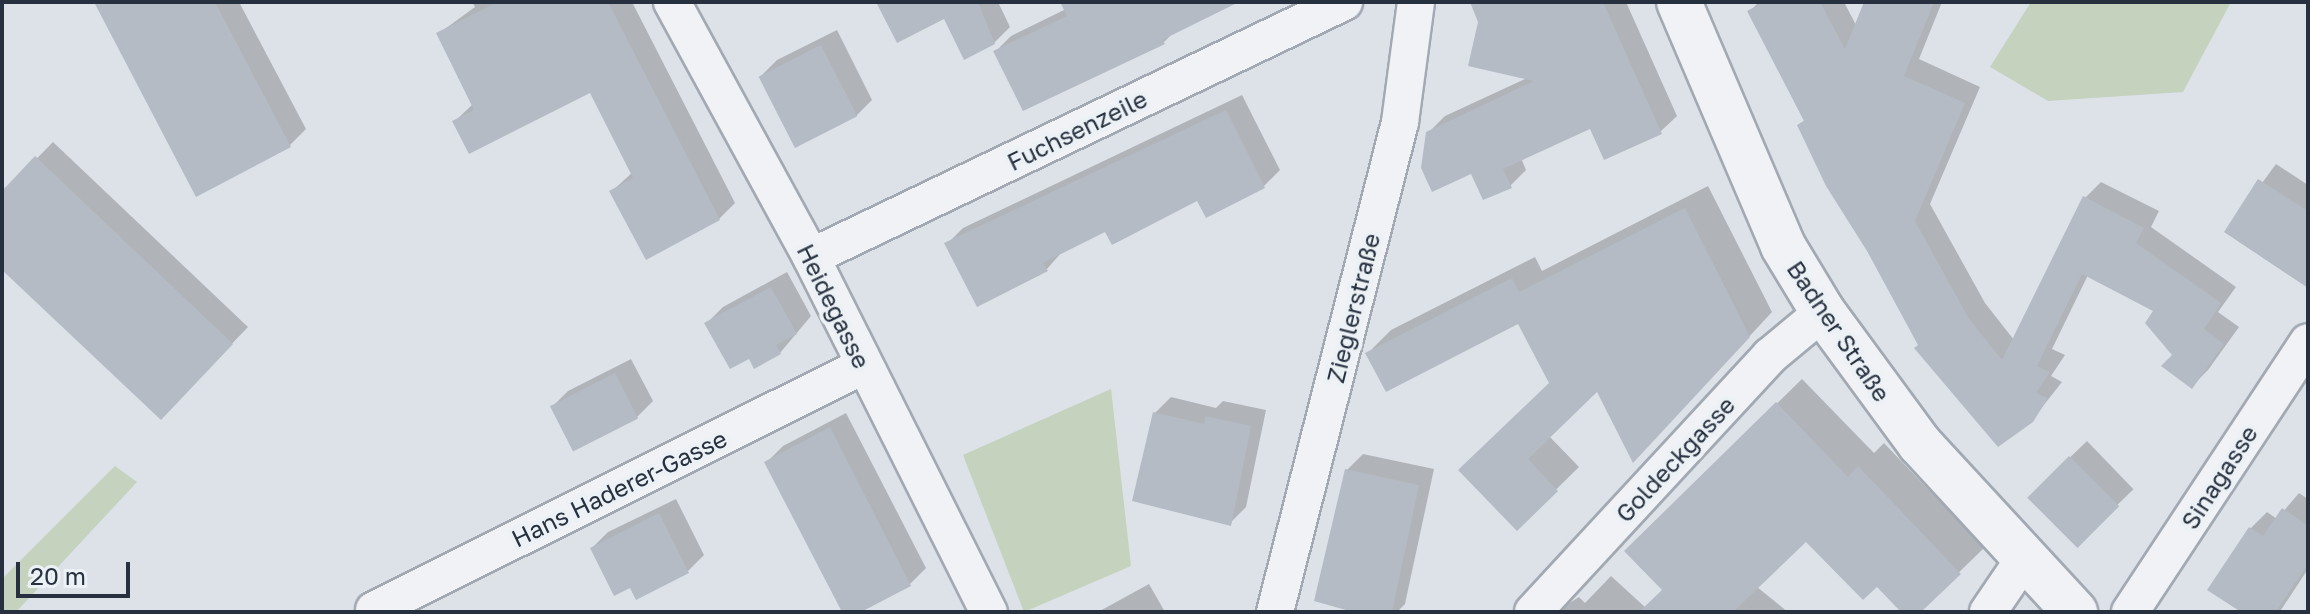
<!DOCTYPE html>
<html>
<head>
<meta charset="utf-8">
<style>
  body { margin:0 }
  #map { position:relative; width:2310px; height:614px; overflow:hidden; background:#dde2e8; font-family:"Golos Text",sans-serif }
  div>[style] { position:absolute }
  .green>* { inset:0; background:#c4d2be }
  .shadow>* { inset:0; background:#0003; transform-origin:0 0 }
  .building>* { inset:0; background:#b4bbc5; transform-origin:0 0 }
  .roads { filter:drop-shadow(2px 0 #a2a9b2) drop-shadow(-2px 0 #a2a9b2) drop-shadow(0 2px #a2a9b2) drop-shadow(0 -2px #a2a9b2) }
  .minor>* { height:36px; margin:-18px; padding:0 18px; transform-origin:18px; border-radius:18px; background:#f0f2f6 }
  .tertiary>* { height:44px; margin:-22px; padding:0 22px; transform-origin:22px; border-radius:22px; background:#f0f2f6 }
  span { translate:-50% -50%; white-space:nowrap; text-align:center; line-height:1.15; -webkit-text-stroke:8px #ecf1f5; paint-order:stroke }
  .street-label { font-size:24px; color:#26303f }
  .frame { position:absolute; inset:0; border:4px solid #26303f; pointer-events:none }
  .scale { position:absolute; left:16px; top:562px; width:114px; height:36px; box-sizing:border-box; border:4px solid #26303f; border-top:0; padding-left:10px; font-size:24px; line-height:28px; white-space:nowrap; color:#26303f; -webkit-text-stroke:6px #ecf1f5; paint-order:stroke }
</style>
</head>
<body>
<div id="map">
  <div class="green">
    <div style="clip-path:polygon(2031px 2px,2231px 2px,2183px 92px,2048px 101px,1990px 67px)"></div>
    <div style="clip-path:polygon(1111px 389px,1131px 566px,1024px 612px,963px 455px)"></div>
    <div style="clip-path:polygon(115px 466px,137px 482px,16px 612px,2px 612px,2px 579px)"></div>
  </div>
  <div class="shadow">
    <div style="clip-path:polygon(96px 2px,239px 2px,306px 129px,290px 145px,197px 194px)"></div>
    <div style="clip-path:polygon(472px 2px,632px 2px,735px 203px,719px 219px,612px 191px,633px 172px,591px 90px,455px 121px,473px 104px,438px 34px,475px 7px)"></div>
    <div style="clip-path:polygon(888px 2px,998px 2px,1010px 27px,994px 43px,945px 17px)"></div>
    <div style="clip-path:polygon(1062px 2px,1234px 2px,1175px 31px,1164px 42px,995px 52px,1011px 36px,1066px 9px)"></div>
    <div style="clip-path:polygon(1474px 2px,1626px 2px,1677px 116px,1660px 132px,1591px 126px,1521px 158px,1526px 170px,1510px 186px,1472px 171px,1428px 133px,1445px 116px,1527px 78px,1480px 21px)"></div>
    <div style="clip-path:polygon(1759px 2px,1844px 2px,1856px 25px,1866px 2px,1942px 2px,1919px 59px,1980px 87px,1930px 204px,1985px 303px,2014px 340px,2085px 198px,2101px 182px,2159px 211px,2151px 227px,2236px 287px,2218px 312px,2239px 327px,2208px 370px,2192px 386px,2156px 310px,2088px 275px,2052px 349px,2065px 355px,2051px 376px,2062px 382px,2032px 420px,1920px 345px,1799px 125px,1806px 119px,1749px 12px)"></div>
    <div style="clip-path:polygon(837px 30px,872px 100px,856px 116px,760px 77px,777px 60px)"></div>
    <div style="clip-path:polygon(1242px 95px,1280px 170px,1264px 186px,1198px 198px,1106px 230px,1062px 252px,1046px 270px,947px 244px,963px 228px)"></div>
    <div style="clip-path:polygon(53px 142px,248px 327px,177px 401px,2px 267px,2px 194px)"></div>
    <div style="clip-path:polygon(2276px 164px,2308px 185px,2308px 281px,2226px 232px)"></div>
    <div style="clip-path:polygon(1708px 186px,1772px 312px,1656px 437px,1598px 389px,1549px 436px,1579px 467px,1517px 528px,1461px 470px,1551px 382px,1519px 321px,1368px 353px,1391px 330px,1535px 257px,1542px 271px)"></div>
    <div style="clip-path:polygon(787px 272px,811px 316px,780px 353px,750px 356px,707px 323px,723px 307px)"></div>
    <div style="clip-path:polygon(631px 359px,653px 401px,637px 417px,552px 407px,568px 391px)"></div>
    <div style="clip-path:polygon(1802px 379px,1874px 453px,1884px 443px,1984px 548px,1918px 612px,1904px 612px,1877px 584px,1807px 539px,1757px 587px,1788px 612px,1555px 612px,1579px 597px,1585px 603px,1611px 576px,1646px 608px,1664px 590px,1627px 551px)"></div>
    <div style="clip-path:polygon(1171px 397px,1216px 408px,1223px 401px,1266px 410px,1246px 507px,1230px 523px,1155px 413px)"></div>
    <div style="clip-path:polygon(846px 413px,926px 568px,910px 584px,857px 612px,844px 612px,767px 462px,783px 446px)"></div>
    <div style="left:2087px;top:441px;width:67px;height:80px;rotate:46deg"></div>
    <div style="clip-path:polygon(1363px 454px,1434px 469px,1405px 604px,1397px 612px,1361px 612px,1347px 470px)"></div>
    <div style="clip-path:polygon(2299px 493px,2308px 499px,2308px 569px,2281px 610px,2244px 612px,2210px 589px,2251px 528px,2267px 512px,2277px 519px)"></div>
    <div style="clip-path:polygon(676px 499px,704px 555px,688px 571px,631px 586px,592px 548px,608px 532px)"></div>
    <div style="clip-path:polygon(1149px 584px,1165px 612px,1098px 612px)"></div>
  </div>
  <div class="building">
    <div style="clip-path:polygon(94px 2px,215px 2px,291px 147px,196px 197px)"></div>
    <div style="clip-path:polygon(498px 2px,608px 2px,720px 220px,646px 260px,609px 191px,633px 178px,590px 93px,469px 154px,452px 121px,474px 110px,436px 33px)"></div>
    <div style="clip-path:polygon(876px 2px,978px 2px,995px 44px,964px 60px,944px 19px,897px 43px)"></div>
    <div style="clip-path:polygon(1060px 2px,1239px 2px,1162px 40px,1165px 44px,1023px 111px,993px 51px,1067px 16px)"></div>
    <div style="clip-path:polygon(1470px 2px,1603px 2px,1662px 134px,1604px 160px,1590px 129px,1503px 169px,1512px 188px,1483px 200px,1471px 174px,1432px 192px,1421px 168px,1426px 132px,1534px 81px,1468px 66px,1478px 22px)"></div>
    <div style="clip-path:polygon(1764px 2px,1820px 2px,1845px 49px,1864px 2px,1934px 2px,1904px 76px,1965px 103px,1915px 221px,1969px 319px,2002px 360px,2083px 196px,2144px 228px,2136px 243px,2221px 303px,2204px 329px,2224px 344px,2192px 389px,2161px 366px,2172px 355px,2145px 323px,2153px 311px,2082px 274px,2037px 366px,2050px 372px,2036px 393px,2048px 398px,2033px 422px,1998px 447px,1914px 348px,1918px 345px,1867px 251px,1826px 186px,1797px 125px,1804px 121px,1747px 11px)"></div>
    <div style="left:821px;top:45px;width:80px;height:70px;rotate:63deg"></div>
    <div style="clip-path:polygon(1226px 110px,1265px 188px,1206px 218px,1197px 201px,1112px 245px,1105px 232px,1043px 263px,1048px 271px,977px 307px,944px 243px)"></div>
    <div style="clip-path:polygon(35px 156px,233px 344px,161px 420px,2px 270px,2px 191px)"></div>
    <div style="clip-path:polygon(2258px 179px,2308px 211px,2308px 288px,2224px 232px)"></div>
    <div style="clip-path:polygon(1685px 208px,1750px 337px,1633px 463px,1597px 392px,1528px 459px,1558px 491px,1517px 531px,1458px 470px,1549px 383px,1518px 324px,1386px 392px,1365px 353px,1512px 278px,1519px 292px)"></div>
    <div style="clip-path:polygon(771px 287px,797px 334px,776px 345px,781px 354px,754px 369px,749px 359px,730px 369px,704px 323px)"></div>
    <div style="left:615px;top:373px;width:51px;height:73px;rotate:63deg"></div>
    <div style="clip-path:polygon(1776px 402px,1848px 477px,1858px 466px,1961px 574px,1921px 612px,1901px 612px,1877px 587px,1863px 600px,1806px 542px,1733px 612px,1639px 612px,1662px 590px,1624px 551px)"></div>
    <div style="clip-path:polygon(1153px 412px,1204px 424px,1205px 416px,1251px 426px,1231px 526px,1132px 501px)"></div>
    <div style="clip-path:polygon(830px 427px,911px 586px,861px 612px,842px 612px,764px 462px)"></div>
    <div style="left:2069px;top:456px;width:71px;height:59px;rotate:45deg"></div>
    <div style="clip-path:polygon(1345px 469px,1419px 485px,1392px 612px,1353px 612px,1314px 601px)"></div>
    <div style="clip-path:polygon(2282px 508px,2308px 526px,2308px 564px,2276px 612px,2241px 612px,2207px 590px,2249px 527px,2263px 536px)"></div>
    <div style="clip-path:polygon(659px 513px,689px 573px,636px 600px,630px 588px,614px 596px,590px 548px)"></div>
  </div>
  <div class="roads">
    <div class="minor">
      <div style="left:672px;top:2px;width:290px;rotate:61.4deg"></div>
      <div style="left:811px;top:257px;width:397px;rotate:63.4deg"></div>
      <div style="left:811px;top:257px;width:591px;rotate:-25.57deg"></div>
      <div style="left:374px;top:610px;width:546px;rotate:-26.52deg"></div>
      <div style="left:1275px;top:612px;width:506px;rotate:-75.69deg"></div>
      <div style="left:1400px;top:122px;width:121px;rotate:-82.4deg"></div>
      <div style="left:1533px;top:612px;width:349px;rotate:-47.2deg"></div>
      <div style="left:1770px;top:356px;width:69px;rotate:-39.7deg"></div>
      <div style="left:1988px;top:612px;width:64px;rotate:-55.8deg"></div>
      <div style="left:2130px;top:612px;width:323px;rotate:-56.6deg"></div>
    </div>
    <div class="tertiary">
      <div style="left:1679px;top:2px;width:265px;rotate:66.9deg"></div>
      <div style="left:1783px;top:246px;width:77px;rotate:58.8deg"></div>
      <div style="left:1823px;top:312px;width:164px;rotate:53.7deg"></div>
      <div style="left:1920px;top:444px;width:229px;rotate:47.3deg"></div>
    </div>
  </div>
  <div class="street-label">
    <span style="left:1077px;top:130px;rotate:-26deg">Fuchsenzeile</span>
    <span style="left:834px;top:306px;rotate:64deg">Heidegasse</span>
    <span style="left:1353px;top:308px;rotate:-76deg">Zieglerstraße</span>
    <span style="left:1839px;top:331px;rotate:56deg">Badner Straße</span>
    <span style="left:1675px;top:459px;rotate:-47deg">Goldeckgasse</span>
    <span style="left:2219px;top:477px;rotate:-57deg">Sinagasse</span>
    <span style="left:619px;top:488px;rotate:-26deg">Hans Haderer-Gasse</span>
  </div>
  <div class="frame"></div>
  <div class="scale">20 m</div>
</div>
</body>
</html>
